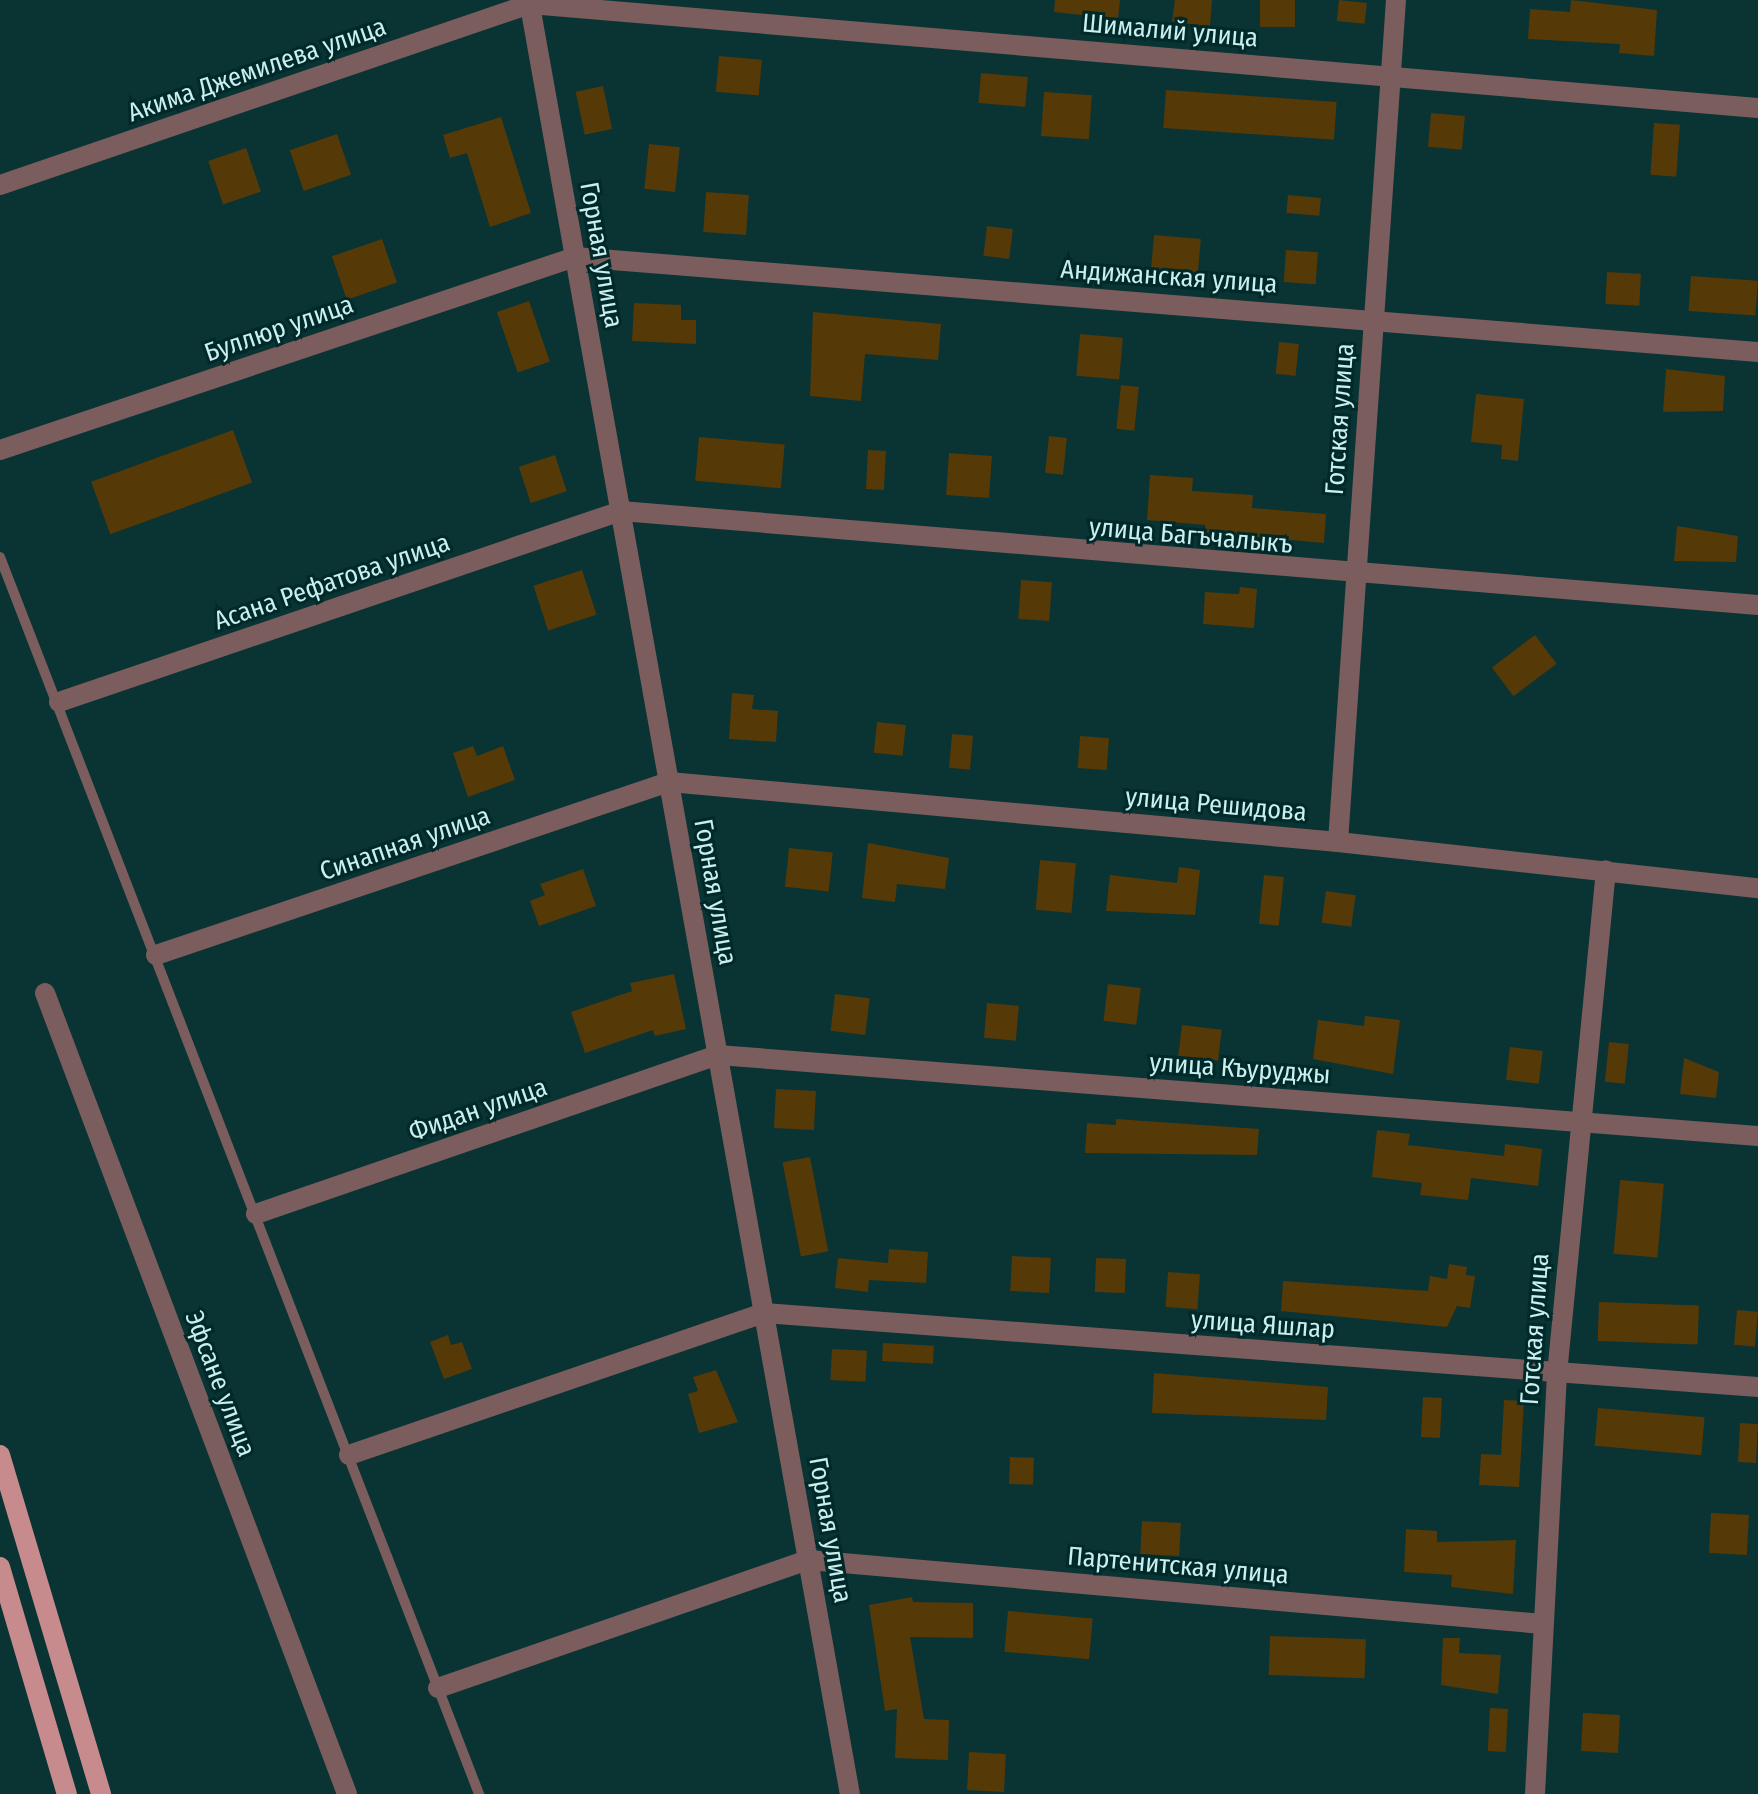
<!DOCTYPE html>
<html>
<head>
<meta charset="utf-8">
<style>
  body { margin:0 }
  #map { position:relative; width:1758px; height:1794px; overflow:hidden; background:#0a3334; font-family:"Fira Sans Condensed",sans-serif }
  div>[style] { position:absolute }
  .building>* { inset:0; background:#553907; transform-origin:0 0 }
  .service>* { height:10px; margin:-5px; padding:0 5px; transform-origin:5px; border-radius:5px; background:#7b5d5d }
  .minor>* { height:20px; margin:-10px; padding:0 10px; transform-origin:10px; border-radius:10px; background:#7b5d5d }
  .primary>* { height:20px; margin:-10px; padding:0 10px; transform-origin:10px; border-radius:10px; background:#c88b8d }
  span { translate:-50% -50%; white-space:nowrap; text-align:center; line-height:1.15; -webkit-text-stroke:6px #00292a; paint-order:stroke }
  .street-label { font-size:26px; color:#cbeeef }
</style>
</head>
<body>
<div id="map">
  <div class="building">
    <div style="clip-path:polygon(1055px 0,1120px 0,1118px 19px,1054px 12px)"></div>
    <div style="clip-path:polygon(1175px 0,1212px 0,1210px 26px,1172px 22px)"></div>
    <div style="left:1260px;top:0;width:35px;height:27px"></div>
    <div style="left:1339px;top:0;width:28px;height:21px;rotate:6deg"></div>
    <div style="clip-path:polygon(1571px 0,1657px 10px,1654px 56px,1619px 53px,1620px 44px,1528px 39px,1530px 9px,1570px 12px)"></div>
    <div style="left:719px;top:56px;width:43px;height:36px;rotate:5deg"></div>
    <div style="left:981px;top:73px;width:47px;height:30px;rotate:5deg"></div>
    <div style="left:603px;top:86px;width:44px;height:28px;rotate:78deg"></div>
    <div style="left:1166px;top:90px;width:171px;height:38px;rotate:4deg"></div>
    <div style="left:1044px;top:92px;width:48px;height:44px;rotate:4deg"></div>
    <div style="left:1431px;top:113px;width:34px;height:34px;rotate:5deg"></div>
    <div style="clip-path:polygon(501px 117px,531px 213px,490px 227px,467px 153px,450px 158px,443px 135px)"></div>
    <div style="left:1654px;top:123px;width:26px;height:52px;rotate:4deg"></div>
    <div style="left:337px;top:134px;width:43px;height:50px;rotate:71deg"></div>
    <div style="left:649px;top:144px;width:31px;height:45px;rotate:6deg"></div>
    <div style="left:246px;top:148px;width:46px;height:40px;rotate:71deg"></div>
    <div style="left:706px;top:192px;width:43px;height:40px;rotate:4deg"></div>
    <div style="left:1288px;top:195px;width:33px;height:18px;rotate:5deg"></div>
    <div style="left:987px;top:226px;width:26px;height:30px;rotate:7deg"></div>
    <div style="left:1154px;top:235px;width:47px;height:40px;rotate:5deg"></div>
    <div style="left:382px;top:239px;width:46px;height:53px;rotate:71deg"></div>
    <div style="left:1286px;top:250px;width:32px;height:32px;rotate:4deg"></div>
    <div style="left:1607px;top:272px;width:34px;height:32px;rotate:3deg"></div>
    <div style="left:1691px;top:276px;width:67px;height:35px;rotate:4deg"></div>
    <div style="left:529px;top:301px;width:64px;height:34px;rotate:71deg"></div>
    <div style="clip-path:polygon(634px 303px,681px 305px,681px 320px,696px 320px,696px 344px,632px 341px)"></div>
    <div style="clip-path:polygon(813px 312px,941px 324px,938px 360px,865px 354px,861px 401px,810px 396px)"></div>
    <div style="left:1080px;top:334px;width:43px;height:42px;rotate:5deg"></div>
    <div style="left:1279px;top:342px;width:20px;height:32px;rotate:6deg"></div>
    <div style="clip-path:polygon(1666px 369px,1725px 376px,1723px 411px,1663px 412px)"></div>
    <div style="left:1121px;top:385px;width:18px;height:44px;rotate:6deg"></div>
    <div style="clip-path:polygon(1476px 394px,1524px 399px,1518px 461px,1501px 459px,1502px 445px,1471px 442px)"></div>
    <div style="left:233px;top:430px;width:56px;height:151px;rotate:70deg"></div>
    <div style="left:1049px;top:436px;width:18px;height:37px;rotate:6deg"></div>
    <div style="left:699px;top:437px;width:86px;height:44px;rotate:5deg"></div>
    <div style="left:868px;top:450px;width:18px;height:39px;rotate:3deg"></div>
    <div style="left:949px;top:453px;width:43px;height:42px;rotate:4deg"></div>
    <div style="left:555px;top:455px;width:38px;height:38px;rotate:72deg"></div>
    <div style="clip-path:polygon(1150px 475px,1193px 478px,1192px 491px,1253px 495px,1252px 508px,1326px 514px,1324px 543px,1205px 532px,1205px 525px,1147px 520px)"></div>
    <div style="clip-path:polygon(1677px 526px,1738px 536px,1736px 562px,1674px 561px)"></div>
    <div style="left:582px;top:570px;width:47px;height:51px;rotate:72deg"></div>
    <div style="left:1021px;top:580px;width:31px;height:39px;rotate:4deg"></div>
    <div style="clip-path:polygon(1240px 587px,1257px 589px,1254px 628px,1203px 624px,1205px 592px,1239px 594px)"></div>
    <div style="left:1535px;top:635px;width:36px;height:54px;rotate:53deg"></div>
    <div style="clip-path:polygon(732px 693px,754px 695px,752px 709px,778px 711px,776px 742px,729px 739px)"></div>
    <div style="left:877px;top:722px;width:29px;height:31px;rotate:6deg"></div>
    <div style="left:952px;top:734px;width:21px;height:34px;rotate:5deg"></div>
    <div style="left:1080px;top:736px;width:29px;height:32px;rotate:4deg"></div>
    <div style="clip-path:polygon(473px 746px,477px 756px,503px 746px,515px 780px,468px 797px,453px 753px)"></div>
    <div style="clip-path:polygon(868px 843px,949px 858px,945px 889px,897px 884px,895px 902px,862px 898px)"></div>
    <div style="left:789px;top:848px;width:44px;height:39px;rotate:6deg"></div>
    <div style="left:1040px;top:860px;width:36px;height:50px;rotate:5deg"></div>
    <div style="clip-path:polygon(1179px 867px,1200px 870px,1195px 915px,1106px 911px,1110px 875px,1177px 883px)"></div>
    <div style="clip-path:polygon(583px 869px,596px 906px,539px 926px,530px 901px,545px 895px,540px 884px)"></div>
    <div style="left:1264px;top:875px;width:20px;height:49px;rotate:6deg"></div>
    <div style="left:1326px;top:891px;width:30px;height:32px;rotate:8deg"></div>
    <div style="clip-path:polygon(674px 974px,686px 1029px,655px 1036px,653px 1030px,585px 1053px,571px 1012px,632px 991px,630px 983px)"></div>
    <div style="left:1108px;top:984px;width:33px;height:37px;rotate:7deg"></div>
    <div style="left:835px;top:994px;width:35px;height:37px;rotate:7deg"></div>
    <div style="left:987px;top:1003px;width:32px;height:35px;rotate:5deg"></div>
    <div style="clip-path:polygon(1365px 1016px,1400px 1020px,1393px 1074px,1313px 1059px,1318px 1020px,1364px 1026px)"></div>
    <div style="left:1182px;top:1025px;width:40px;height:31px;rotate:7deg"></div>
    <div style="left:1609px;top:1042px;width:20px;height:40px;rotate:6deg"></div>
    <div style="left:1510px;top:1047px;width:33px;height:33px;rotate:7deg"></div>
    <div style="clip-path:polygon(1684px 1058px,1719px 1072px,1716px 1098px,1680px 1094px)"></div>
    <div style="left:776px;top:1089px;width:40px;height:39px;rotate:3deg"></div>
    <div style="clip-path:polygon(1116px 1119px,1259px 1129px,1257px 1155px,1085px 1153px,1087px 1123px,1116px 1125px)"></div>
    <div style="clip-path:polygon(1377px 1130px,1410px 1134px,1408px 1145px,1504px 1156px,1505px 1144px,1542px 1149px,1538px 1186px,1471px 1178px,1468px 1200px,1420px 1195px,1422px 1183px,1372px 1177px)"></div>
    <div style="left:810px;top:1157px;width:96px;height:28px;rotate:79deg"></div>
    <div style="left:1620px;top:1180px;width:44px;height:74px;rotate:5deg"></div>
    <div style="clip-path:polygon(889px 1249px,928px 1252px,926px 1283px,869px 1280px,868px 1292px,835px 1288px,838px 1258px,888px 1263px)"></div>
    <div style="left:1012px;top:1256px;width:39px;height:35px;rotate:3deg"></div>
    <div style="left:1096px;top:1258px;width:30px;height:34px;rotate:2deg"></div>
    <div style="clip-path:polygon(1449px 1264px,1467px 1267px,1466px 1275px,1475px 1276px,1470px 1308px,1457px 1306px,1447px 1327px,1281px 1311px,1283px 1281px,1428px 1291px,1430px 1276px,1447px 1279px)"></div>
    <div style="left:1168px;top:1272px;width:32px;height:35px;rotate:4deg"></div>
    <div style="left:1599px;top:1302px;width:100px;height:39px;rotate:2deg"></div>
    <div style="left:1737px;top:1310px;width:21px;height:35px;rotate:5deg"></div>
    <div style="clip-path:polygon(448px 1335px,451px 1345px,462px 1342px,472px 1369px,444px 1379px,430px 1342px)"></div>
    <div style="left:883px;top:1343px;width:51px;height:18px;rotate:3deg"></div>
    <div style="left:832px;top:1349px;width:35px;height:31px;rotate:3deg"></div>
    <div style="clip-path:polygon(716px 1370px,738px 1422px,699px 1433px,688px 1394px,698px 1391px,693px 1377px)"></div>
    <div style="clip-path:polygon(1154px 1373px,1328px 1387px,1326px 1420px,1152px 1413px)"></div>
    <div style="left:1423px;top:1397px;width:19px;height:40px;rotate:3deg"></div>
    <div style="clip-path:polygon(1504px 1400px,1524px 1401px,1519px 1487px,1479px 1485px,1481px 1454px,1501px 1455px)"></div>
    <div style="left:1598px;top:1408px;width:107px;height:38px;rotate:5deg"></div>
    <div style="left:1740px;top:1423px;width:18px;height:39px;rotate:3deg"></div>
    <div style="left:1010px;top:1457px;width:24px;height:27px;rotate:2deg"></div>
    <div style="left:1711px;top:1513px;width:38px;height:40px;rotate:3deg"></div>
    <div style="left:1142px;top:1521px;width:39px;height:33px;rotate:3deg"></div>
    <div style="clip-path:polygon(1406px 1529px,1437px 1531px,1437px 1542px,1516px 1540px,1513px 1594px,1451px 1587px,1452px 1575px,1404px 1572px)"></div>
    <div style="clip-path:polygon(912px 1597px,913px 1602px,973px 1603px,973px 1638px,910px 1637px,924px 1719px,949px 1720px,948px 1760px,895px 1758px,897px 1709px,885px 1711px,869px 1605px)"></div>
    <div style="left:1008px;top:1611px;width:85px;height:41px;rotate:5deg"></div>
    <div style="left:1270px;top:1636px;width:96px;height:39px;rotate:2deg"></div>
    <div style="clip-path:polygon(1443px 1638px,1460px 1638px,1459px 1653px,1501px 1655px,1498px 1694px,1441px 1685px)"></div>
    <div style="left:1490px;top:1708px;width:18px;height:43px;rotate:3deg"></div>
    <div style="left:1583px;top:1713px;width:37px;height:38px;rotate:3deg"></div>
    <div style="left:969px;top:1752px;width:37px;height:38px;rotate:3deg"></div>
  </div>
  <div class="service">
    <div style="left:0;top:557px;width:1327px;rotate:68.83deg"></div>
  </div>
  <div class="minor">
    <div style="left:529px;top:0;width:1822px;rotate:79.86deg"></div>
    <div style="left:0;top:185px;width:560px;rotate:-18.86deg"></div>
    <div style="left:530px;top:4px;width:1232px;rotate:4.84deg"></div>
    <div style="left:0;top:450px;width:607px;rotate:-18.55deg"></div>
    <div style="left:575px;top:257px;width:1187px;rotate:4.59deg"></div>
    <div style="left:59px;top:702px;width:594px;rotate:-18.77deg"></div>
    <div style="left:621px;top:511px;width:1141px;rotate:4.73deg"></div>
    <div style="left:1338px;top:842px;width:844px;rotate:-86.06deg"></div>
    <div style="left:156px;top:955px;width:541px;rotate:-18.64deg"></div>
    <div style="left:669px;top:782px;width:672px;rotate:5.12deg"></div>
    <div style="left:1338px;top:842px;width:423px;rotate:6.3deg"></div>
    <div style="left:45px;top:993px;width:856px;rotate:69.34deg"></div>
    <div style="left:256px;top:1214px;width:489px;rotate:-19deg"></div>
    <div style="left:718px;top:1055px;width:1043px;rotate:4.45deg"></div>
    <div style="left:349px;top:1455px;width:439px;rotate:-18.9deg"></div>
    <div style="left:764px;top:1313px;width:997px;rotate:4.26deg"></div>
    <div style="left:438px;top:1688px;width:392px;rotate:-19.1deg"></div>
    <div style="left:808px;top:1560px;width:738px;rotate:4.98deg"></div>
    <div style="left:1535px;top:1794px;width:421px;rotate:-87deg"></div>
    <div style="left:1557px;top:1374px;width:506px;rotate:-84.45deg"></div>
  </div>
  <div class="primary">
    <div style="left:0;top:1455px;width:354px;rotate:73.4deg"></div>
    <div style="left:0;top:1567px;width:237px;rotate:73.6deg"></div>
  </div>
  <div class="street-label">
    <span style="left:1170px;top:31px;rotate:5deg">Шималий улица</span>
    <span style="left:257px;top:70px;rotate:-19deg">Акима Джемилева улица</span>
    <span style="left:601px;top:255px;rotate:80deg">Горная улица</span>
    <span style="left:1169px;top:277px;rotate:4deg">Андижанская улица</span>
    <span style="left:279px;top:329px;rotate:-19deg">Буллюр улица</span>
    <span style="left:1340px;top:419px;rotate:-86deg">Готская улица</span>
    <span style="left:1191px;top:536px;rotate:5deg">улица Багъчалыкъ</span>
    <span style="left:332px;top:582px;rotate:-19deg">Асана Рефатова улица</span>
    <span style="left:1216px;top:805px;rotate:5deg">улица Решидова</span>
    <span style="left:405px;top:844px;rotate:-19deg">Синапная улица</span>
    <span style="left:715px;top:892px;rotate:80deg">Горная улица</span>
    <span style="left:1240px;top:1069px;rotate:4deg">улица Къуруджы</span>
    <span style="left:478px;top:1110px;rotate:-19deg">Фидан улица</span>
    <span style="left:1263px;top:1325px;rotate:4deg">улица Яшлар</span>
    <span style="left:1535px;top:1329px;rotate:-86deg">Готская улица</span>
    <span style="left:220px;top:1384px;rotate:69deg">Эфсане улица</span>
    <span style="left:830px;top:1530px;rotate:80deg">Горная улица</span>
    <span style="left:1178px;top:1566px;rotate:5deg">Партенитская улица</span>
  </div>
</div>
</body>
</html>
